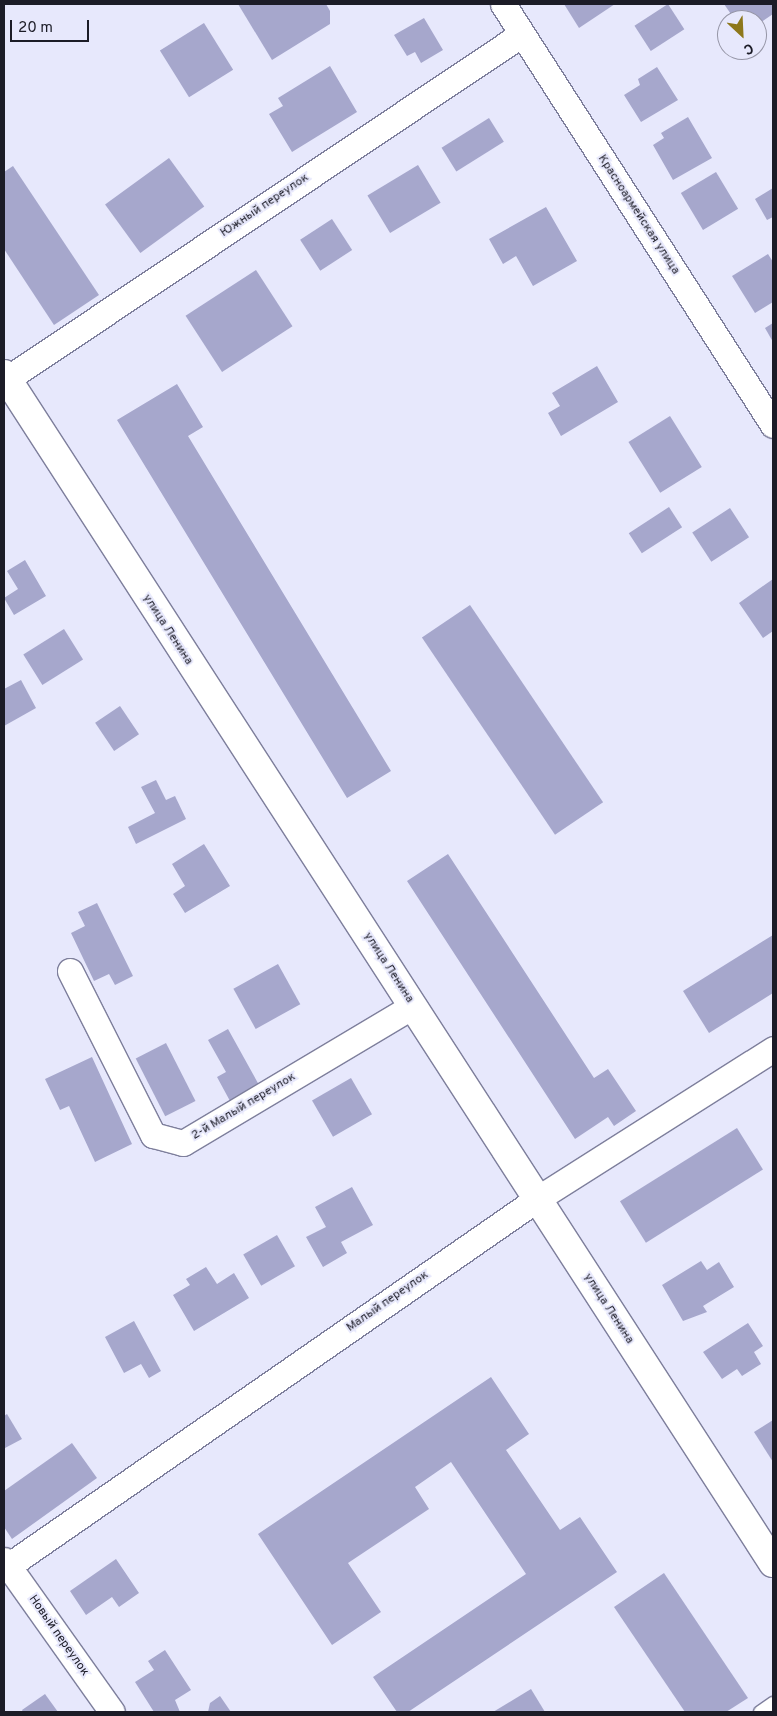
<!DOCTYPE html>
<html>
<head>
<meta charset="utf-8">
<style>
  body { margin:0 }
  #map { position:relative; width:777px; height:1716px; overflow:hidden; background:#e7e8fc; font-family:Overpass,sans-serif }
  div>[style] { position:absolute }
  .building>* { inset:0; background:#a6a7cc; transform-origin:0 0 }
  .roads { filter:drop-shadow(1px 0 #7e7f9c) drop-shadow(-1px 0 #7e7f9c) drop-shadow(0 1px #7e7f9c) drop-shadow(0 -1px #7e7f9c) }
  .lane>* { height:12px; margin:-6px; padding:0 6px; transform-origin:6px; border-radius:6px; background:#fff }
  .street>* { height:25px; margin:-12.5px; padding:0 12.5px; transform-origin:12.5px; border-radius:12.5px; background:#fff }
  .secondary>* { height:28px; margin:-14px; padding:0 14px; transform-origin:14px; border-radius:14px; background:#fff }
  span { translate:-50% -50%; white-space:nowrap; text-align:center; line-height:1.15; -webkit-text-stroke:4px #e7e8fc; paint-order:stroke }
  .street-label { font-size:12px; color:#1c1c27 }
  .frame { position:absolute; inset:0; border:5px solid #1c1c27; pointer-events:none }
  .north { position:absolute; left:717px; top:10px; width:50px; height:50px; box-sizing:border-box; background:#e7e8fc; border:1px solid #9696a7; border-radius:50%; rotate:155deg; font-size:14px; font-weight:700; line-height:20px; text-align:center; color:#1c1c27 }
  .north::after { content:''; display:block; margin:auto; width:18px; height:22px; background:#8d771b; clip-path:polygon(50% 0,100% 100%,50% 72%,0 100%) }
  .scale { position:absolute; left:10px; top:20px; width:79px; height:22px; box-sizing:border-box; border:2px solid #1c1c27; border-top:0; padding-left:6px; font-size:15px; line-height:18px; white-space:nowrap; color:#1c1c27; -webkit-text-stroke:4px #e7e8fc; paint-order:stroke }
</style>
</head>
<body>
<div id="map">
  <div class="building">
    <div style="clip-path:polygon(238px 4px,326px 4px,330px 11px,330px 24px,272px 60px)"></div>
    <div style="clip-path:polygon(564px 4px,615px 4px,579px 28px)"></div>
    <div style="left:668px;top:4px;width:30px;height:40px;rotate:57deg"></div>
    <div style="clip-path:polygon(724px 4px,773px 4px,773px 14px,757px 25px,757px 20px,735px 20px)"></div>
    <div style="clip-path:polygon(424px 18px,443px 50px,421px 63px,415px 52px,407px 56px,394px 35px)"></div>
    <div style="left:204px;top:23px;width:55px;height:52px;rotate:58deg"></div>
    <div style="clip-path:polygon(330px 66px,357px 112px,292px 152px,269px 114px,283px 106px,278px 98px)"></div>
    <div style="clip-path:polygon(657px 67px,678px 100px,641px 122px,624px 95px,640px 85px,638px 79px)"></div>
    <div style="clip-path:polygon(688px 117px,712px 158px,673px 180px,653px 145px,664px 138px,661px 133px)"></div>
    <div style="left:489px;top:118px;width:28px;height:56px;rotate:58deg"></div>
    <div style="left:169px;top:158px;width:60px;height:79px;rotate:54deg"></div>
    <div style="left:418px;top:165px;width:44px;height:59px;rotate:59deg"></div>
    <div style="clip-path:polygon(13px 166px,99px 295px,54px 325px,4px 249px,4px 172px)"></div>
    <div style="left:716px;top:172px;width:43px;height:41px;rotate:59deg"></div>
    <div style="clip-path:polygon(773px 188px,773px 217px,767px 220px,755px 199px)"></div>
    <div style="clip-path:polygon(546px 207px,577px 261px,533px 286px,516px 256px,503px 264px,489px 239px)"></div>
    <div style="left:332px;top:219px;width:37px;height:38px;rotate:57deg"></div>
    <div style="clip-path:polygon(768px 254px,773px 262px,773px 302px,755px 313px,732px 276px)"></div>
    <div style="left:256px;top:270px;width:67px;height:84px;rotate:57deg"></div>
    <div style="clip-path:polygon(773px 323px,773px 342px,765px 328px)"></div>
    <div style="clip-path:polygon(597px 366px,618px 402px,561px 436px,548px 413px,560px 406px,552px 393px)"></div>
    <div style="clip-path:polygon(177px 384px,203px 427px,188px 436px,391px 771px,347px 798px,117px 420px)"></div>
    <div style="left:670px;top:416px;width:60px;height:49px;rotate:58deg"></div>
    <div style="left:669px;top:507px;width:24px;height:48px;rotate:57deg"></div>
    <div style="left:730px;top:508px;width:35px;height:45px;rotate:57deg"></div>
    <div style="clip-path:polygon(25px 560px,46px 596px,14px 615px,4px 598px,18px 589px,7px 571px)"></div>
    <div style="clip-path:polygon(773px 579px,773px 631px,763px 638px,739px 603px)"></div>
    <div style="left:470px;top:605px;width:238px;height:58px;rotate:56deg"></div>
    <div style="left:64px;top:629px;width:36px;height:48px;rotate:58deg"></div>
    <div style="clip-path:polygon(21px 680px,36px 708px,4px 726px,4px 689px)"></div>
    <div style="left:120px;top:706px;width:34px;height:30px;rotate:56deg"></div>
    <div style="clip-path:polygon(156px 780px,166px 800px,175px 796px,186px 819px,136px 844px,128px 827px,155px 813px,141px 787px)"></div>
    <div style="clip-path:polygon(204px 844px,230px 886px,185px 913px,173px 894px,185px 886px,172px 864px)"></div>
    <div style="clip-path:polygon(448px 854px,594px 1078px,608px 1069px,636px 1111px,614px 1126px,608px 1117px,575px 1139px,407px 881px)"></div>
    <div style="clip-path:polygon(97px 903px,133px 976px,115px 985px,109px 974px,94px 981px,71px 933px,85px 926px,78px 912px)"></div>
    <div style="clip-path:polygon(773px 935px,773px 993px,709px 1033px,683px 991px)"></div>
    <div style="left:278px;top:964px;width:46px;height:51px;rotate:61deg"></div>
    <div style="clip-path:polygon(228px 1029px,259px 1085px,230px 1101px,217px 1077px,226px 1072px,208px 1040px)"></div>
    <div style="left:166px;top:1043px;width:65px;height:34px;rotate:63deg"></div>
    <div style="clip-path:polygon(92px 1057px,132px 1144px,95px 1162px,69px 1106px,60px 1110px,45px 1079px)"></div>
    <div style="left:351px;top:1078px;width:42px;height:45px;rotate:60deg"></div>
    <div style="left:737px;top:1128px;width:49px;height:138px;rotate:58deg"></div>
    <div style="clip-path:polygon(352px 1187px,373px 1225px,341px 1242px,347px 1253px,323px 1267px,306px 1237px,326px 1227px,315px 1207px)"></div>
    <div style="left:277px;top:1235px;width:36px;height:39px;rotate:60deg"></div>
    <div style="clip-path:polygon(701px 1261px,707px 1270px,719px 1262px,734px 1287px,703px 1306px,707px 1312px,683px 1321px,662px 1285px)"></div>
    <div style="clip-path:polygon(206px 1267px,217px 1284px,234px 1273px,249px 1298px,194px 1331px,173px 1295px,190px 1285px,186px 1279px)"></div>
    <div style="clip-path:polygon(134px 1321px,161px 1371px,149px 1378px,141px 1364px,124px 1373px,105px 1337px)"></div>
    <div style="clip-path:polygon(748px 1323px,763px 1346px,754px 1352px,761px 1364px,742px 1376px,737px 1369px,722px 1379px,703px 1352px)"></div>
    <div style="clip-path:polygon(491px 1377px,529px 1434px,506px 1450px,560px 1530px,580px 1517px,617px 1572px,408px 1712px,397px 1712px,373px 1677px,526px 1574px,451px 1462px,415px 1487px,429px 1509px,348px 1563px,381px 1612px,332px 1645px,258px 1534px)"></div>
    <div style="clip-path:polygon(7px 1414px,22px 1439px,5px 1448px,4px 1416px)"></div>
    <div style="clip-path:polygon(773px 1420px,773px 1462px,754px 1432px)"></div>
    <div style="clip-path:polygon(72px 1443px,97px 1478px,12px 1539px,4px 1527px,4px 1491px)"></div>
    <div style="clip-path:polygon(116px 1559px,139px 1593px,119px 1607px,112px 1597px,86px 1615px,70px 1591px)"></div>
    <div style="clip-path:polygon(664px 1573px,748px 1698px,726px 1712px,685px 1712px,614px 1607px)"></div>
    <div style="clip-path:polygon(165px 1650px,191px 1690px,175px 1700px,180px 1712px,154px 1712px,135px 1682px,154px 1670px,148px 1661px)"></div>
    <div style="clip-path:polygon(531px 1689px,545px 1712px,493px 1712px)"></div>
    <div style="clip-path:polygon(45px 1694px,58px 1712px,23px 1712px,22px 1710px)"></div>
    <div style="clip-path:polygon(220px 1696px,231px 1712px,208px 1712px,210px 1703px)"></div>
  </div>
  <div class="roads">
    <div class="lane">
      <div style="left:760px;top:1712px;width:16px;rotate:-35deg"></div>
    </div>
    <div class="street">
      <div style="left:503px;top:4px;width:500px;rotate:57.33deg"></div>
      <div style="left:7px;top:379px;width:620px;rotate:-33.82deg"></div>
      <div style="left:70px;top:971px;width:184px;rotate:63.2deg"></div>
      <div style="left:153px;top:1135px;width:31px;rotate:15deg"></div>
      <div style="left:183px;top:1143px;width:268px;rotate:-30.8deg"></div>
      <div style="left:4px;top:1560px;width:186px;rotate:54.6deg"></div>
      <div style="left:8px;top:1566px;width:644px;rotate:-34.75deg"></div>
      <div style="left:537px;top:1199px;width:280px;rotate:-32.4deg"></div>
    </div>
    <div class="secondary">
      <div style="left:4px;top:374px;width:1416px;rotate:57.11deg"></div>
    </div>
  </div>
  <div class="street-label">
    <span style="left:265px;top:206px;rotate:-34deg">Южный переулок</span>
    <span style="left:638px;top:215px;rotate:57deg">Красноармейская улица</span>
    <span style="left:167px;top:630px;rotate:57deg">улица Ленина</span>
    <span style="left:388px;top:968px;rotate:57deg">улица Ленина</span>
    <span style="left:244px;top:1107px;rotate:-31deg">2-й Малый переулок</span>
    <span style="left:388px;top:1302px;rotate:-35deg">Малый переулок</span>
    <span style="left:608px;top:1309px;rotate:57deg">улица Ленина</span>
    <span style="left:58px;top:1636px;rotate:55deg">Новый переулок</span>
  </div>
  <div class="frame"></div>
  <div class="north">С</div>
  <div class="scale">20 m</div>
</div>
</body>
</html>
